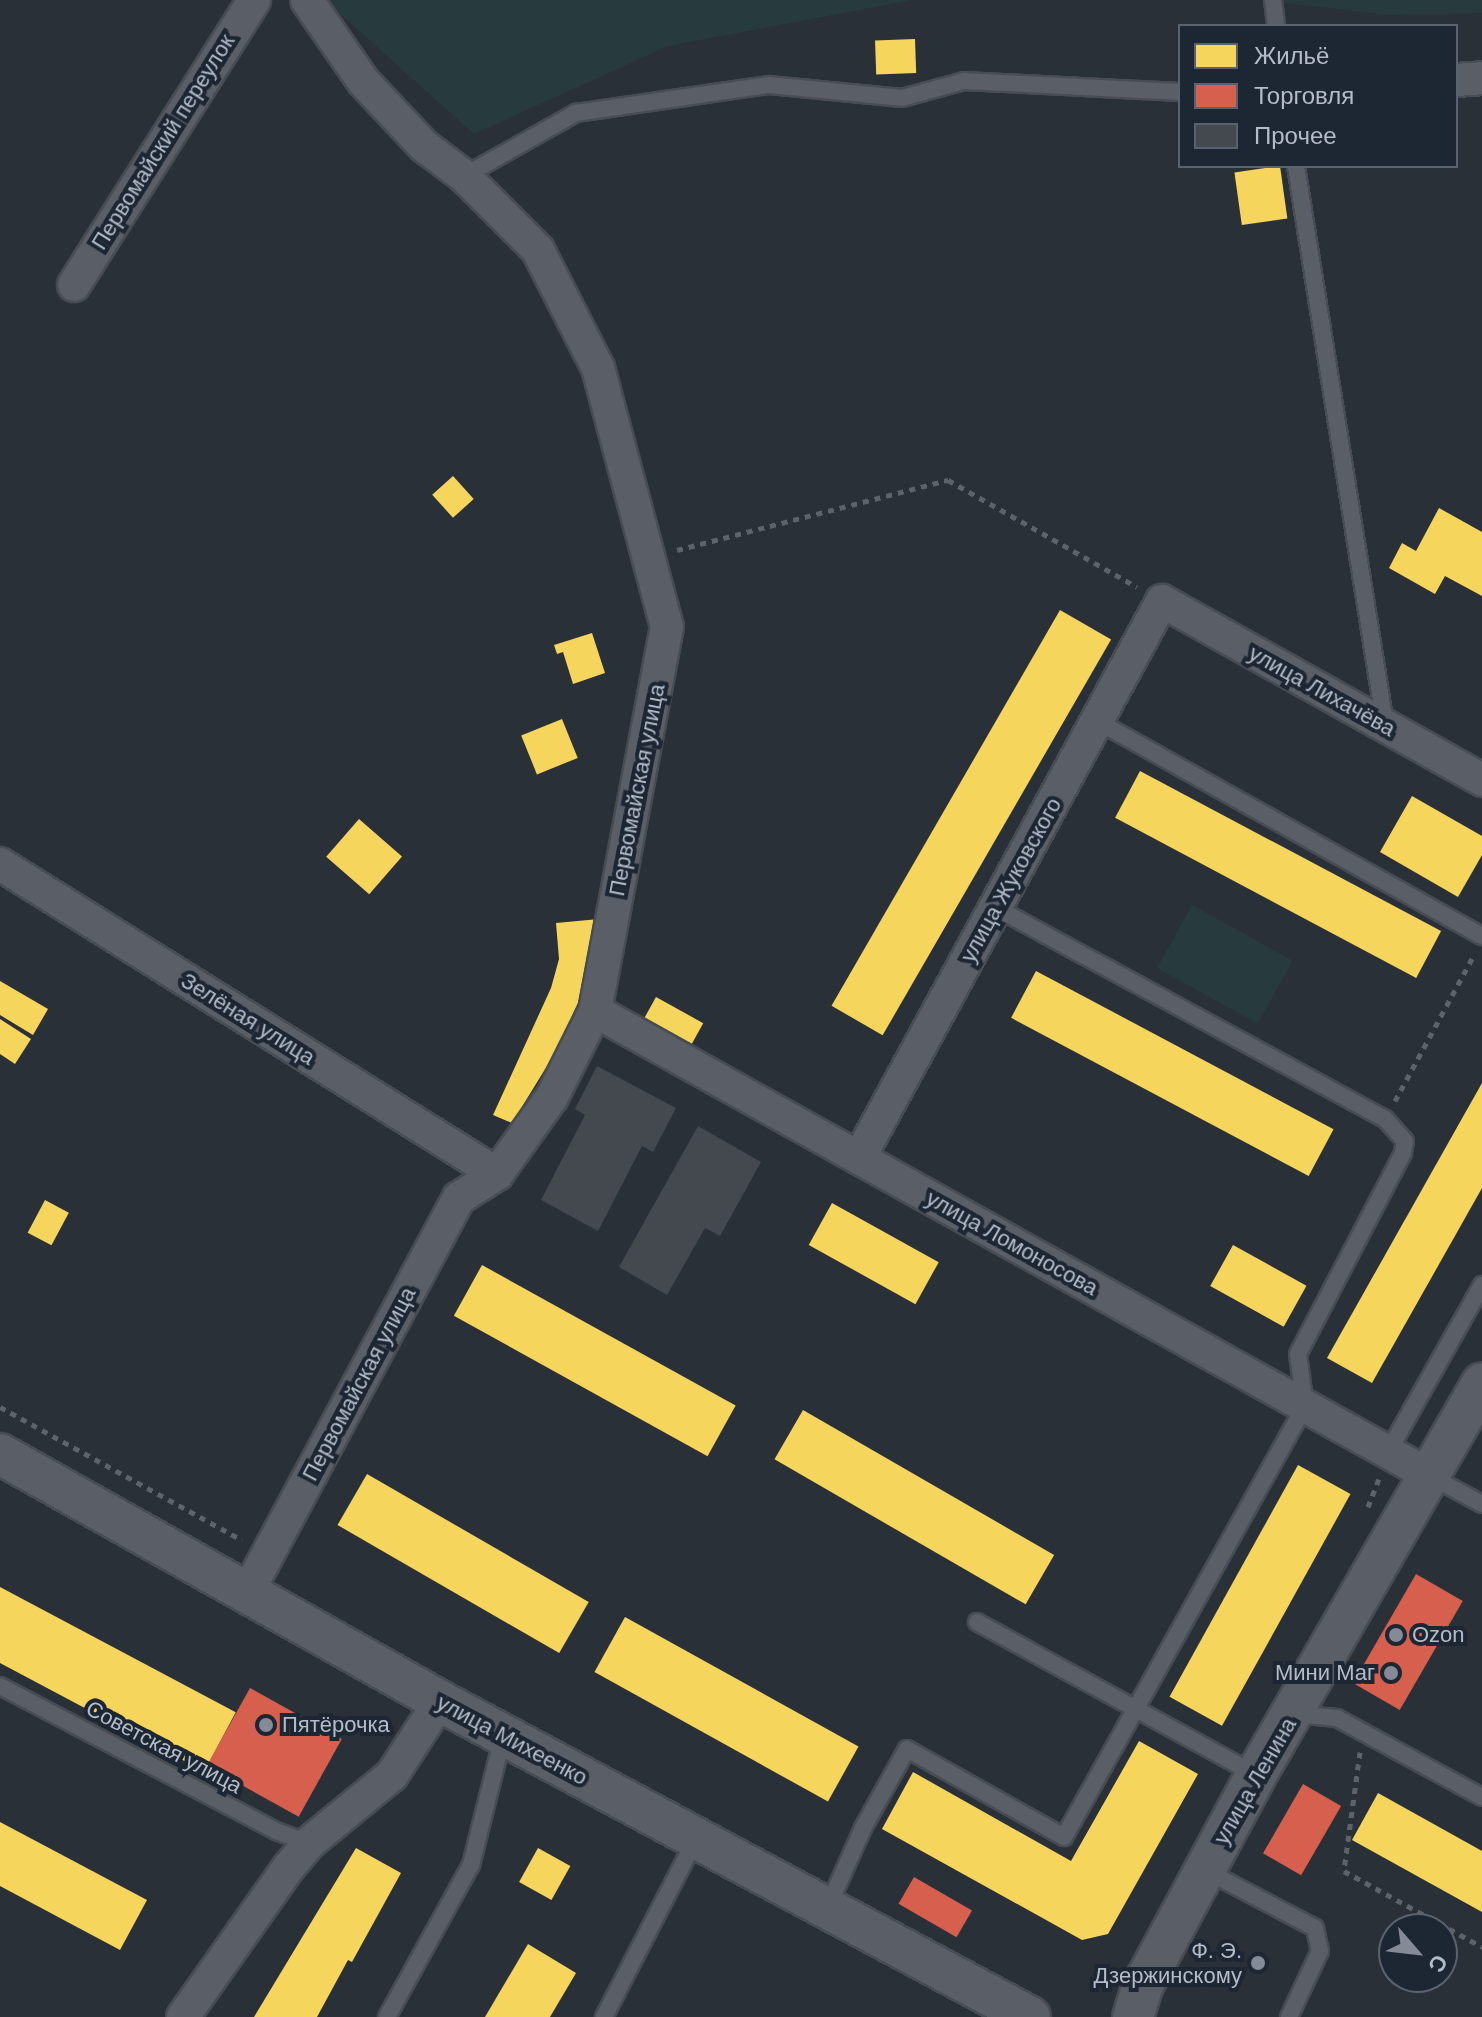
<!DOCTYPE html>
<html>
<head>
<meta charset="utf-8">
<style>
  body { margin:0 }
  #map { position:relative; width:1482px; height:2017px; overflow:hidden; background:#2a3038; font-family:Helvetica,sans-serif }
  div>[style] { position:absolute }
  .green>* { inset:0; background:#273a3e; transform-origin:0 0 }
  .homes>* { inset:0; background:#f6d55c; transform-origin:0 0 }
  .shops>* { inset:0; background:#d6604d; transform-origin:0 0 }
  .building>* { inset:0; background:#444950 }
  .path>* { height:5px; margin-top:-2.5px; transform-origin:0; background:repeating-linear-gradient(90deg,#5d636a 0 6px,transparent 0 12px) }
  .roads { filter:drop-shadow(2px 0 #484c53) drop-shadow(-2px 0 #484c53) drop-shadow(0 2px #484c53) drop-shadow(0 -2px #484c53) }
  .service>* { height:16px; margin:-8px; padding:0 8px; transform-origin:8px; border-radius:8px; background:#5a5e66 }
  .minor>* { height:32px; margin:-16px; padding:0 16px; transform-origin:16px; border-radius:16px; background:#5a5e66 }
  .tertiary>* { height:40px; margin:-20px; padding:0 20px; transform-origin:20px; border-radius:20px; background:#5a5e66 }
  .dots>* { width:22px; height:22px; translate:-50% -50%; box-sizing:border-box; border:4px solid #1d2633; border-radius:50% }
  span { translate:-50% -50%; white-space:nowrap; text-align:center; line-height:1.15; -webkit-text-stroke:8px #1d2633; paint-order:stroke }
  .street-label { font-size:22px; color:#b4bcc9 }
  .poi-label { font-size:22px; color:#b4bcc9 }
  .left { translate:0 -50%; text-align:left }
  .right { translate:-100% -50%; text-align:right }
  .legend { position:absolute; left:1178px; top:24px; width:280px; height:144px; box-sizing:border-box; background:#1d2633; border:2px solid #59626f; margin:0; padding:10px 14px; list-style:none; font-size:24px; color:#b4bcc9 }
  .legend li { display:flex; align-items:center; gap:16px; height:40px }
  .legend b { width:40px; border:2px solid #59626f }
  .north { position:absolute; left:1378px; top:1913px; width:80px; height:80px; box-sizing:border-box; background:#1d2633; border:2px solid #59626f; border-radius:50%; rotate:118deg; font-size:22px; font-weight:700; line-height:32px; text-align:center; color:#b4bcc9 }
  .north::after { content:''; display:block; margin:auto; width:28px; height:36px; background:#848b96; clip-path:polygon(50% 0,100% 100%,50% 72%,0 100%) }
</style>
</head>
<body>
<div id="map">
  <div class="green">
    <div style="clip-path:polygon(325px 0,912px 0,668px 46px,474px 134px)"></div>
    <div style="clip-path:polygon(1258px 0,1482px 0,1482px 13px,1389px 15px)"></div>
    <div style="left:1192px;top:905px;width:115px;height:72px;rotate:29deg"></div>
  </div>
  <div class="homes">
    <div style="left:915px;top:39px;width:34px;height:40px;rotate:88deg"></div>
    <div style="left:1280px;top:166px;width:53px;height:46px;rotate:82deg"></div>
    <div style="left:453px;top:476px;width:31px;height:28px;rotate:48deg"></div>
    <div style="clip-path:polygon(1439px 508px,1482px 532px,1482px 596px,1445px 576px,1435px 594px,1389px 568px,1402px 543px,1416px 551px)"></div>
    <div style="left:1060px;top:610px;width:59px;height:457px;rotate:30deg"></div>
    <div style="clip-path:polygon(592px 633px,605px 673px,573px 684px,563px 652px,557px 654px,554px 645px)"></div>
    <div style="left:562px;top:719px;width:42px;height:44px;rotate:68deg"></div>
    <div style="left:1140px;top:771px;width:341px;height:53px;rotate:28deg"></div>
    <div style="clip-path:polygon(1412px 796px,1482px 836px,1482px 855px,1458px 897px,1380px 852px)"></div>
    <div style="left:359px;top:819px;width:57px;height:50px;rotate:41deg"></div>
    <div style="clip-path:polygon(599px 919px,582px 994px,555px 1053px,512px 1123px,493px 1115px,551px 988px,559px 959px,556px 923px)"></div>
    <div style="left:1036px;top:971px;width:337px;height:53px;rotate:28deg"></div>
    <div style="clip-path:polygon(0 981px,48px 1009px,33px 1035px,0 1015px)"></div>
    <div style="left:656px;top:997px;width:54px;height:30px;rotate:29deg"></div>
    <div style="clip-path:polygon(0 1019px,31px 1039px,15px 1064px,0 1054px)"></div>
    <div style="clip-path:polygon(1482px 1083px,1482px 1188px,1372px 1383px,1327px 1358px)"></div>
    <div style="left:45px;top:1200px;width:27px;height:37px;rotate:28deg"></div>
    <div style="left:832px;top:1203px;width:122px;height:48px;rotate:29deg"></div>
    <div style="left:1233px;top:1245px;width:84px;height:47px;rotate:29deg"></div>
    <div style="left:482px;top:1265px;width:290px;height:58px;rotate:29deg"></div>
    <div style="left:803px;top:1410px;width:290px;height:57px;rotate:30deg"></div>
    <div style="left:1298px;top:1465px;width:60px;height:265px;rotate:29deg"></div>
    <div style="left:367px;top:1474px;width:256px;height:59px;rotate:30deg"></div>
    <div style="left:0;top:1587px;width:267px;height:67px;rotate:28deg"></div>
    <div style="left:625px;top:1617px;width:267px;height:63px;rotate:29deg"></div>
    <div style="clip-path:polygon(1139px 1741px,1198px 1774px,1108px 1934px,1082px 1940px,882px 1829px,913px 1772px,1071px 1861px)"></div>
    <div style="clip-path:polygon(1378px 1793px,1482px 1851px,1482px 1912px,1352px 1840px)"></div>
    <div style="clip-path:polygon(0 1822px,147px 1900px,120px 1950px,0 1886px)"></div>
    <div style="clip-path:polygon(356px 1848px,401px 1873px,352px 1962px,348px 1960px,317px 2017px,254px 2017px)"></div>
    <div style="left:538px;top:1848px;width:37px;height:39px;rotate:29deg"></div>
    <div style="clip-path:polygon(528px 1944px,576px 1973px,550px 2017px,485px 2017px)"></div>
  </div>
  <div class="shops">
    <div style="left:1416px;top:1574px;width:54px;height:126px;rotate:30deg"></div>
    <div style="left:250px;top:1688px;width:105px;height:89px;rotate:29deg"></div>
    <div style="left:1303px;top:1784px;width:44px;height:80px;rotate:30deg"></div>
    <div style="left:914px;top:1877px;width:67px;height:31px;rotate:30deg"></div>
  </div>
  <div class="building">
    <div style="clip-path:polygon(597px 1066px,676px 1108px,653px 1152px,642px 1146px,598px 1231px,541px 1200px,585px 1115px,575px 1109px)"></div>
    <div style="clip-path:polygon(698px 1126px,761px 1162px,720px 1236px,705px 1228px,667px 1295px,619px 1267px)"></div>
  </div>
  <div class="path">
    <div style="left:677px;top:550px;width:280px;rotate:-14.5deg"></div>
    <div style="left:948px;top:480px;width:217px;rotate:29.5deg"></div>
    <div style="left:1395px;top:1101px;width:166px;rotate:-61.6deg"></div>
    <div style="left:0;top:1407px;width:276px;rotate:28.8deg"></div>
    <div style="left:1368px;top:1507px;width:30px;rotate:-69deg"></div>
    <div style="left:1360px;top:1752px;width:120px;rotate:97.7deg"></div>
    <div style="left:1344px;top:1871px;width:158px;rotate:28.8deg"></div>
  </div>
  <div class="roads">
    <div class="service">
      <div style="left:1273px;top:0;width:26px;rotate:83deg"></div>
      <div style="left:1296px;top:166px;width:565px;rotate:80.94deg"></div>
      <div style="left:464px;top:176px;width:129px;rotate:-29.4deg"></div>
      <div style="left:576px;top:113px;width:195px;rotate:-8.3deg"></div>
      <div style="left:769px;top:85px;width:134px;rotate:5.6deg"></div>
      <div style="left:902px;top:98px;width:64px;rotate:-15.3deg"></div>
      <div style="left:964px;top:81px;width:216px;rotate:2.9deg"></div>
      <div style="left:1097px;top:721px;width:441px;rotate:29.2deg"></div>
      <div style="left:1388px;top:1452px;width:192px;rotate:-60.6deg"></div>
      <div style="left:1430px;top:1476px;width:59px;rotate:28.3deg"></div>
      <div style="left:977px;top:1622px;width:317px;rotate:28.7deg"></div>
      <div style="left:0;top:1686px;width:312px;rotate:27.7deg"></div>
      <div style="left:276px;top:1831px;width:35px;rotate:20deg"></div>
      <div style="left:1294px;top:1714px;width:43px;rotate:5.3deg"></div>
      <div style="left:1337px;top:1718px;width:165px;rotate:28.6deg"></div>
      <div style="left:1205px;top:1870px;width:124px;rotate:27.8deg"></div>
      <div style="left:1315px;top:1928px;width:24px;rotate:78deg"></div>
      <div style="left:1320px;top:1951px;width:73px;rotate:115.2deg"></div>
      <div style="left:827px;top:1909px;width:89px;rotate:-66deg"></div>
      <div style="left:863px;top:1828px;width:90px;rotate:-60.9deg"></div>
      <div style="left:907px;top:1749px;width:180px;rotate:29.3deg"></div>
      <div style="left:1064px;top:1837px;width:494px;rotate:-60.8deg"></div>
      <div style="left:1305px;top:1406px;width:52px;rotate:-97.7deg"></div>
      <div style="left:1298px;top:1354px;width:227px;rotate:-62.4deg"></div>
      <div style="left:1403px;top:1153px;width:12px;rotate:-81deg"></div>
      <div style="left:1405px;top:1141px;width:30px;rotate:-132deg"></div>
      <div style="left:1385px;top:1119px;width:443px;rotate:-151.5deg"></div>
      <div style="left:387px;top:2017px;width:174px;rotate:-61.1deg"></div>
      <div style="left:471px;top:1865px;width:132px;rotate:-76deg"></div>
      <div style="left:604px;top:2017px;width:200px;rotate:-62.7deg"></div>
    </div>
    <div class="minor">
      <div style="left:1456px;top:80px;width:26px;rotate:-4deg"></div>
      <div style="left:74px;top:285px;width:337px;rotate:-57.7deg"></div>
      <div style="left:0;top:864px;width:586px;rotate:31.95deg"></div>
      <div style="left:595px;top:1011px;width:954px;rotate:29.09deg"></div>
      <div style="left:859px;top:1158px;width:634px;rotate:-61.45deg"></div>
      <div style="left:1162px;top:601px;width:367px;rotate:29.2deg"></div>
      <div style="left:247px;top:1593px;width:448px;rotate:-61.8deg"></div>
      <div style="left:459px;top:1198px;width:45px;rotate:-32.3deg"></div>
      <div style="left:497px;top:1174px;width:95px;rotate:-54.5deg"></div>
      <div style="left:552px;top:1097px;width:96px;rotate:-63.4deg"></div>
      <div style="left:595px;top:1011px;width:391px;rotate:-79.4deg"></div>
      <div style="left:667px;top:627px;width:268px;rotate:-104.9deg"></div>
      <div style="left:598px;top:368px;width:132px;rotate:-117deg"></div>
      <div style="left:538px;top:250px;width:105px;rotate:-135deg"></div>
      <div style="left:464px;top:176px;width:50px;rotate:-143.1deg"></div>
      <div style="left:424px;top:146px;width:89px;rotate:-133.2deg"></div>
      <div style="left:363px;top:81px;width:98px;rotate:-124.7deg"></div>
      <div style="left:183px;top:2017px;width:184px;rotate:-54.8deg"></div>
      <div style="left:289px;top:1867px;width:31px;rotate:-50deg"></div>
      <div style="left:309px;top:1843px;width:107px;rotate:-39.3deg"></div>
      <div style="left:392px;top:1775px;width:88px;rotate:-57deg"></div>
    </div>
    <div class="tertiary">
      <div style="left:0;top:1454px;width:505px;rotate:29.31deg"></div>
      <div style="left:440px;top:1701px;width:669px;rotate:28.17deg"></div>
      <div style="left:1133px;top:2017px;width:34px;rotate:-73deg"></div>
      <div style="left:1143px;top:1985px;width:238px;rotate:-61.7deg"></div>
      <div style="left:1256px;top:1775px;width:452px;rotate:-60deg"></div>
    </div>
  </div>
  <div class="dots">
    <div style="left:1396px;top:1635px;background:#848b96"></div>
    <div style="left:1391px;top:1673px;background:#848b96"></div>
    <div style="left:266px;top:1725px;background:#848b96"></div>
    <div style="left:1258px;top:1963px;background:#848b96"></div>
  </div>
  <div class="street-label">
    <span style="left:163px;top:142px;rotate:-58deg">Первомайский переулок</span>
    <span style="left:1322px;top:691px;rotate:29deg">улица Лихачёва</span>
    <span style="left:637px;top:790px;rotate:-79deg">Первомайская улица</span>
    <span style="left:1011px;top:880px;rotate:-61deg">улица Жуковского</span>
    <span style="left:248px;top:1019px;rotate:32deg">Зелёная улица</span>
    <span style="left:1012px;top:1243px;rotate:29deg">улица Ломоносова</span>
    <span style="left:359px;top:1384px;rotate:-62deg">Первомайская улица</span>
    <span style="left:512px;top:1740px;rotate:28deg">улица Михеенко</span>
    <span style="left:164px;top:1747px;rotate:28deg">Советская улица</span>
    <span style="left:1255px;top:1781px;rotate:-60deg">улица Ленина</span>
  </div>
  <div class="poi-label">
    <span class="left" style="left:1412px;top:1635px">Ozon</span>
    <span class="right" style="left:1375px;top:1673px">Мини Маг</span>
    <span class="left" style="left:282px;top:1725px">Пятёрочка</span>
    <span class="right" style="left:1242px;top:1963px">Ф. Э.<br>Дзержинскому</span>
  </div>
  <ul class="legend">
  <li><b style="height:22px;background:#f6d55c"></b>Жильё</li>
  <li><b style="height:22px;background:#d6604d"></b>Торговля</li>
  <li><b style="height:22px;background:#444950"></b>Прочее</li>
  </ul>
  <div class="north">С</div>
</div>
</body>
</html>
